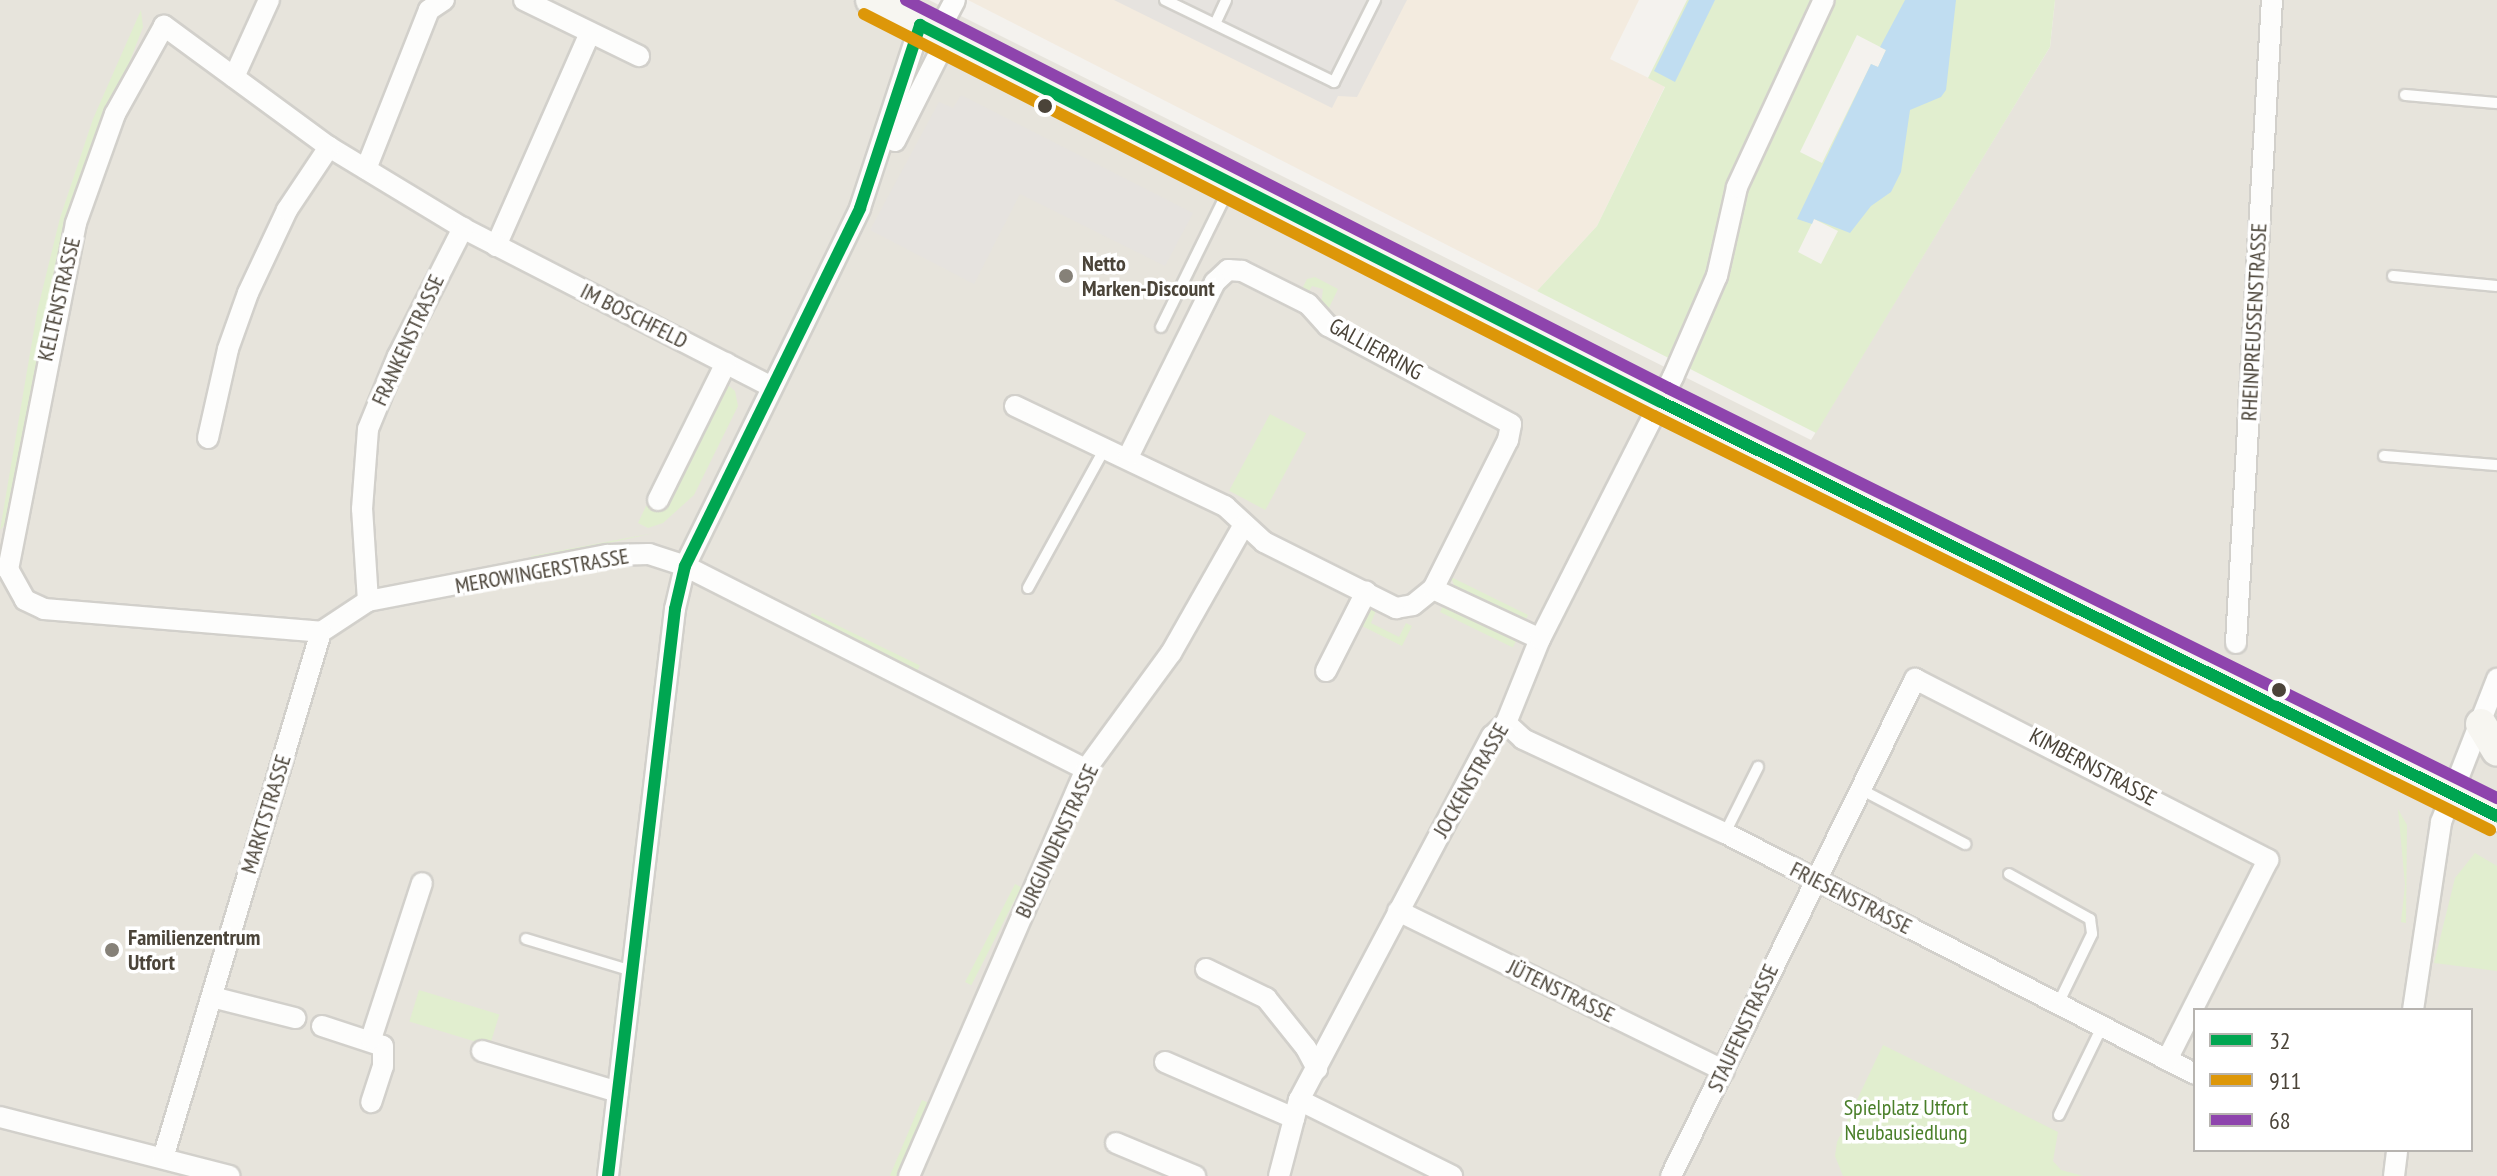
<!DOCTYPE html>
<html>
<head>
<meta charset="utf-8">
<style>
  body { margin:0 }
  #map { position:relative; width:2497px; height:1176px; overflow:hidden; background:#f4f2ee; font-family:"PT Sans Narrow",sans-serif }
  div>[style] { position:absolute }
  .residential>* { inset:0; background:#e7e4dc }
  .commercial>* { inset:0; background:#f3ebdf }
  .green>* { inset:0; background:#e1eecf; transform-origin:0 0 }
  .parking>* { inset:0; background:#e6e3df }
  .water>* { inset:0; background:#c0ddf1 }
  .roads { filter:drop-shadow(2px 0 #d2d0cb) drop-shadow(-2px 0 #d2d0cb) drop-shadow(0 2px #d2d0cb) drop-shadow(0 -2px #d2d0cb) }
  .service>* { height:10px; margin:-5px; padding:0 5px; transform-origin:5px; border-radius:5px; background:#fdfdfc }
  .minor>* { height:20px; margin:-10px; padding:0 10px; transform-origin:10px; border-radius:10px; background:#fdfdfc }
  .secondary>* { height:30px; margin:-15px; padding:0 15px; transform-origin:15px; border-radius:15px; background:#f7f6f1 }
  .bus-1>* { height:12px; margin:-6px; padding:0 6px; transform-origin:6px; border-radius:6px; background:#00a651 }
  .bus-2>* { height:12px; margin:-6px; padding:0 6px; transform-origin:6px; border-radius:6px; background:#dd9709 }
  .bus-3>* { height:12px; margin:-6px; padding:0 6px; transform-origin:6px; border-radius:6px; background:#8e44ad }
  .dots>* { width:22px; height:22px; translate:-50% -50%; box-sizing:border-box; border:4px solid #fff; border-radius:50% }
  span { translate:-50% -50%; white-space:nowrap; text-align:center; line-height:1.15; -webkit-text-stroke:7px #fff; paint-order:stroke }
  .poi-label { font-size:22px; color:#4b4439; font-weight:700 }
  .left { translate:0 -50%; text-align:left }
  .street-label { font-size:22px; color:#4b4439 }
  .park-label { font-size:22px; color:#4a7f2a }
  .legend { position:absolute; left:2193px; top:1008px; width:280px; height:144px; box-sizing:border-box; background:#fff; border:2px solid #b7b4b0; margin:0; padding:10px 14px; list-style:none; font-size:24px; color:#4b4439 }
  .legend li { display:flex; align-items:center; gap:16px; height:40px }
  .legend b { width:40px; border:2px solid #b7b4b0 }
</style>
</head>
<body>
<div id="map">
  <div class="residential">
    <div style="clip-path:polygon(evenodd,0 0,929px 0,1811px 440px,2050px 47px,2055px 0,2497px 0,2497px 1176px,0 1176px,0 0,2195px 1010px,2471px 1010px,2471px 1150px,2195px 1150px,2195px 1010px)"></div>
  </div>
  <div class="commercial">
    <div style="clip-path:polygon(968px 0,1639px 0,1610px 59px,1665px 86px,1597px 226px,1537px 291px)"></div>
  </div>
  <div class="green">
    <div style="clip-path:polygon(evenodd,1687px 0,2055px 0,2050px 47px,1816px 433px,1537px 291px,1597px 226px,1665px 87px,1648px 78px,1687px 0,1857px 35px,1886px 50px,1878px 67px,1871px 64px,1822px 163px,1800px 152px,1857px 35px,1687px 0,1814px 219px,1838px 231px,1821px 264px,1798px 252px,1814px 219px)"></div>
    <div style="clip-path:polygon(141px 10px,143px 27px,71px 214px,7px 522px,0 530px,37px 312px,60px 218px,93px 119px)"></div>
    <div style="clip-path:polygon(1315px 277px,1338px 289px,1328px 310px,1321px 305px,1323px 289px,1312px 286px,1307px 295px,1301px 291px,1307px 279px)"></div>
    <div style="clip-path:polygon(724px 382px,735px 391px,738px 406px,694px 495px,663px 523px,648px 528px,638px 523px,646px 506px,663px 508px)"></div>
    <div style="left:1270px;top:414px;width:41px;height:87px;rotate:28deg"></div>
    <div style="clip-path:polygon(654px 533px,532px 560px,531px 556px)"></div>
    <div style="clip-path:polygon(1451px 577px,1528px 615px,1525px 621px,1454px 585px)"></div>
    <div style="clip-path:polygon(1368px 603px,1377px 608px,1371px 623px,1399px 637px,1406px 623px,1412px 626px,1402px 646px,1358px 624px)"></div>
    <div style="left:1444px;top:604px;width:81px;height:9px;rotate:26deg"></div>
    <div style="left:812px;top:613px;width:120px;height:7px;rotate:26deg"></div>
    <div style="clip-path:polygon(2398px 809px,2407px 825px,2406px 923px,2401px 922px,2405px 885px)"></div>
    <div style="clip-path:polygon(2475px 853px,2497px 866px,2497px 971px,2434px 963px,2455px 878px)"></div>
    <div style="left:1015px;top:884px;width:7px;height:110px;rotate:27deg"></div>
    <div style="left:419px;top:990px;width:84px;height:33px;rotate:17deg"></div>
    <div style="clip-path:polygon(1883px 1045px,2058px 1132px,2053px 1161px,2061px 1170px,2083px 1176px,1843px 1176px,1835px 1156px,1837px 1142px)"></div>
    <div style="left:922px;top:1100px;width:8px;height:82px;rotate:23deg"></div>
  </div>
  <div class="parking">
    <div style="clip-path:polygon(1114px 0,1407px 0,1357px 97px,1338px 96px,1332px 108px)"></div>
    <div style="clip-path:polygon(961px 95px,1193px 213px,1165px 266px,1020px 194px,974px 284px,870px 230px,939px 102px,953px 108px)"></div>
  </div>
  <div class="water">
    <div style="clip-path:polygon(1689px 0,1715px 0,1675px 82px,1654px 71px)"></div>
    <div style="clip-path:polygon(1905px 0,1956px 0,1946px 90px,1941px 97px,1910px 110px,1901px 172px,1891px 192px,1871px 206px,1850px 233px,1814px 219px,1812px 224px,1797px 219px,1871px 64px,1878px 67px,1886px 50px,1880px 47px)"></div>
  </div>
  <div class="roads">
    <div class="service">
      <div style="left:1165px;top:0;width:188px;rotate:25.9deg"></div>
      <div style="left:1334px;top:82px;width:92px;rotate:-63.4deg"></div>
      <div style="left:1215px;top:24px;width:26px;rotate:-65deg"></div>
      <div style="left:2405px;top:95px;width:92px;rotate:5deg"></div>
      <div style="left:2393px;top:276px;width:104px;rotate:5.5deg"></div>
      <div style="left:1161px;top:327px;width:156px;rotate:-63.8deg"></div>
      <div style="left:2384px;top:456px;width:113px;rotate:4.6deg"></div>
      <div style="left:1028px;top:588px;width:160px;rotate:-61.2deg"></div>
      <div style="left:1860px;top:789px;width:119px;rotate:27.6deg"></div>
      <div style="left:1725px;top:833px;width:74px;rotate:-63.4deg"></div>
      <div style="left:2009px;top:874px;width:93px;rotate:29.1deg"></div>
      <div style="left:2090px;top:919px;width:15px;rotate:82deg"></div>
      <div style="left:2092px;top:934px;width:78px;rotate:115.9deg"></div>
      <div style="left:526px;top:939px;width:111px;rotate:16.8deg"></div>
      <div style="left:2059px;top:1115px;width:98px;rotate:-64deg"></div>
    </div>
    <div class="minor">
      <div style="left:524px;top:0;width:128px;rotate:26deg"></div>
      <div style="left:937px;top:34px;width:38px;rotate:-62deg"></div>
      <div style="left:234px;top:77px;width:85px;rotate:-65.6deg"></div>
      <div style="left:895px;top:141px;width:115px;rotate:-63.2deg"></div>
      <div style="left:366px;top:169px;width:171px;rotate:-68.4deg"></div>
      <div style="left:429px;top:10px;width:18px;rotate:-34deg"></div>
      <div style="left:496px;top:246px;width:233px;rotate:-66.2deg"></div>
      <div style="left:772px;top:387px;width:348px;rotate:-152.8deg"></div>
      <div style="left:463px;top:228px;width:157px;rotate:-148.8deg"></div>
      <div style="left:329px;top:147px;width:205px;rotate:-143.7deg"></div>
      <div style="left:164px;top:26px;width:101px;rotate:119.1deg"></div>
      <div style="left:115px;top:114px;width:116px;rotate:109.7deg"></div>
      <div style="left:76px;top:223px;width:353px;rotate:101.1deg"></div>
      <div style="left:8px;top:569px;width:35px;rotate:61deg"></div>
      <div style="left:25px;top:600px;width:21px;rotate:25deg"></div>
      <div style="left:44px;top:609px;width:278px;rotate:4.7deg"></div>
      <div style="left:321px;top:632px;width:56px;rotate:-33.4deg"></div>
      <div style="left:368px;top:601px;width:244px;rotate:-10.9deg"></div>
      <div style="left:608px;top:555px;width:41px;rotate:-1.4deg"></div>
      <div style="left:649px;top:554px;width:38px;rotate:18deg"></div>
      <div style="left:685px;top:566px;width:449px;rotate:26.9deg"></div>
      <div style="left:1015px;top:406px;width:233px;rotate:25.5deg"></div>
      <div style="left:1225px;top:506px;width:53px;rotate:42.7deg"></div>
      <div style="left:1264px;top:542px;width:148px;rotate:26.6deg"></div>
      <div style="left:1396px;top:608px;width:17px;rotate:-10deg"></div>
      <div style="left:1413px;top:605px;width:26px;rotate:-39deg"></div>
      <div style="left:1433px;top:589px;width:167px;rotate:-63.3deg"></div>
      <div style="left:1508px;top:440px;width:16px;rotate:-79deg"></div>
      <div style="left:1511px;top:424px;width:208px;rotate:-151.8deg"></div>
      <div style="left:1328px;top:326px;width:30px;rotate:-132deg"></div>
      <div style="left:1308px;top:304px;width:74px;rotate:-153.4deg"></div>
      <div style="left:1242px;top:271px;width:14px;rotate:-176deg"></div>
      <div style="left:1228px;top:270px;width:18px;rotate:137deg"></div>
      <div style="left:1215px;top:282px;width:195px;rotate:116.4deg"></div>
      <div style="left:208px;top:438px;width:91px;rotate:-77.3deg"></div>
      <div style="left:228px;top:349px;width:59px;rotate:-70.3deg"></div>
      <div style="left:248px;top:293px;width:92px;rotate:-64.8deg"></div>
      <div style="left:287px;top:210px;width:76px;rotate:-56.3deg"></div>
      <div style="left:658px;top:500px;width:153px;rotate:-63.6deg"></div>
      <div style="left:1433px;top:589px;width:118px;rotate:25deg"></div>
      <div style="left:368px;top:601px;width:92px;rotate:-93.7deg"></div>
      <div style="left:362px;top:509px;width:80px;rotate:-85.7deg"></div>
      <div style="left:368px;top:429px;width:79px;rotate:-67.7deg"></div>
      <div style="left:398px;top:356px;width:144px;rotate:-63.1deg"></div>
      <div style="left:2236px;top:643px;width:644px;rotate:-86.8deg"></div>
      <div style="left:1326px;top:671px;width:89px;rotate:-63.1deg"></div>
      <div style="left:1506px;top:723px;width:23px;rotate:43deg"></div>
      <div style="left:1523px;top:739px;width:223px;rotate:25deg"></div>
      <div style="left:1725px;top:833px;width:528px;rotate:27.15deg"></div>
      <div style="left:1398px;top:911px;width:363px;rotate:26.1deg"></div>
      <div style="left:1206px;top:969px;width:67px;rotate:25.8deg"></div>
      <div style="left:1266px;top:998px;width:64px;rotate:51.3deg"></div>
      <div style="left:1306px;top:1048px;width:24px;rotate:62deg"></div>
      <div style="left:212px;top:997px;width:86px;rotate:14.2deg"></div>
      <div style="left:2413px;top:1010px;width:190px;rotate:-81.5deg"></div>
      <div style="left:2441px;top:822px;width:154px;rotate:-68.6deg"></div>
      <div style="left:322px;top:1026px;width:64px;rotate:18.2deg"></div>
      <div style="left:383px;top:1046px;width:20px;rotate:90deg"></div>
      <div style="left:383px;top:1066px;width:38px;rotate:108deg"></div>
      <div style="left:371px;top:1039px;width:164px;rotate:-71.9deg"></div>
      <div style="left:482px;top:1051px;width:142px;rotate:16.8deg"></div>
      <div style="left:1165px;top:1062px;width:141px;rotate:23.5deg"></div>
      <div style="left:1299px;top:1100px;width:171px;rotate:26.4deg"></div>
      <div style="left:0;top:1117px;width:237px;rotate:14.4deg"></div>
      <div style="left:1116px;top:1143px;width:86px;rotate:22.7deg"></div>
      <div style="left:163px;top:1158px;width:549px;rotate:-73.28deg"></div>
      <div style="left:608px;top:1176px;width:571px;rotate:-83.26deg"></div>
      <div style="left:675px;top:609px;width:44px;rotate:-76.9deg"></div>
      <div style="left:685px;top:566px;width:398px;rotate:-63.9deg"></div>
      <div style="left:860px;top:208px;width:193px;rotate:-71.8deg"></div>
      <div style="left:909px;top:1176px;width:444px;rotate:-66.5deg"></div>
      <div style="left:1086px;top:769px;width:144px;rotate:-53.8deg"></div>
      <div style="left:1171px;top:653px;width:146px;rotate:-60.4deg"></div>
      <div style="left:1279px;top:1176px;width:79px;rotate:-75.3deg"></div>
      <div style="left:1299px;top:1100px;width:412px;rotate:-62.1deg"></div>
      <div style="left:1492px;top:736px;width:19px;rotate:-43deg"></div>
      <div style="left:1506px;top:723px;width:91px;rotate:-68deg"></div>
      <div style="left:1540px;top:639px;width:294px;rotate:-63.1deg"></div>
      <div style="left:1673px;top:377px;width:110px;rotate:-66.5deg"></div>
      <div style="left:1717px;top:276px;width:91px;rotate:-77.3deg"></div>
      <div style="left:1737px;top:187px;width:206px;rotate:-65.1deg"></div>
      <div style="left:1671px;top:1176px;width:554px;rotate:-63.85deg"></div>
      <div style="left:1915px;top:679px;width:397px;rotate:27.1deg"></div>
      <div style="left:2268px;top:860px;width:224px;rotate:116.8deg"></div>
      <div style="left:2394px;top:1176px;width:26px;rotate:-83deg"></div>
    </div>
    <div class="secondary">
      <div style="left:871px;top:0;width:886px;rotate:26.97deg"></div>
      <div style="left:1661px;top:402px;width:933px;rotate:26.35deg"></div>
      <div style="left:2481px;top:724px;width:31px;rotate:59deg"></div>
    </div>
  </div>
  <div class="bus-1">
    <div style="left:608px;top:1176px;width:571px;rotate:-83.26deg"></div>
    <div style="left:675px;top:609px;width:44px;rotate:-76.9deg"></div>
    <div style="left:685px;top:566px;width:398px;rotate:-63.9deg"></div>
    <div style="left:860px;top:208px;width:193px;rotate:-71.8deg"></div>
    <div style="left:920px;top:25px;width:831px;rotate:26.97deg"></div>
    <div style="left:1661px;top:402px;width:933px;rotate:26.35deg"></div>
  </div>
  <div class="bus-2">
    <div style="left:864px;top:14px;width:886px;rotate:26.97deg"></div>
    <div style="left:1654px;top:416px;width:933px;rotate:26.35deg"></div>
  </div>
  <div class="bus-3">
    <div style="left:906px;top:0;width:855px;rotate:26.98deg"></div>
    <div style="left:1668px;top:388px;width:925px;rotate:26.32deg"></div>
  </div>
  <div class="dots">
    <div style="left:1045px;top:106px;background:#4b4439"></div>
    <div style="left:1066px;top:276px;background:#868178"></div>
    <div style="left:2279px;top:690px;background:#4b4439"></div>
    <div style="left:112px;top:950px;background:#868178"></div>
  </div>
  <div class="poi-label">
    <span class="left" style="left:1082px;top:276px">Netto<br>Marken-Discount</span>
    <span class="left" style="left:128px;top:950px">Familienzentrum<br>Utfort</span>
  </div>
  <div class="street-label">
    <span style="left:59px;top:299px;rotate:-77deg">KELTENSTRASSE</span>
    <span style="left:634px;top:316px;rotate:27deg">IM BOSCHFELD</span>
    <span style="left:2254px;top:322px;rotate:-87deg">RHEINPREUSSENSTRASSE</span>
    <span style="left:408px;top:340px;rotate:-65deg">FRANKENSTRASSE</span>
    <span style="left:1376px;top:349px;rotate:29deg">GALLIERRING</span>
    <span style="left:542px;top:571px;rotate:-10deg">MEROWINGERSTRASSE</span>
    <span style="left:2093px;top:767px;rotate:28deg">KIMBERNSTRASSE</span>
    <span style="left:1471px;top:780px;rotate:-60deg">JOCKENSTRASSE</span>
    <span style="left:266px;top:814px;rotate:-73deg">MARKTSTRASSE</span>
    <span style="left:1057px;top:841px;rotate:-65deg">BURGUNDENSTRASSE</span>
    <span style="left:1851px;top:898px;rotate:27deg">FRIESENSTRASSE</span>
    <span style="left:1561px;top:991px;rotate:26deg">JÜTENSTRASSE</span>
    <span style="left:1743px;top:1028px;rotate:-65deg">STAUFENSTRASSE</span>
  </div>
  <div class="park-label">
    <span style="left:1906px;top:1120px">Spielplatz Utfort<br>Neubausiedlung</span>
  </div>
  <ul class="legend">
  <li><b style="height:10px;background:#00a651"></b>32</li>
  <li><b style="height:10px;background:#dd9709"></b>911</li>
  <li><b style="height:10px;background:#8e44ad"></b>68</li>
  </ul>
</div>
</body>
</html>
